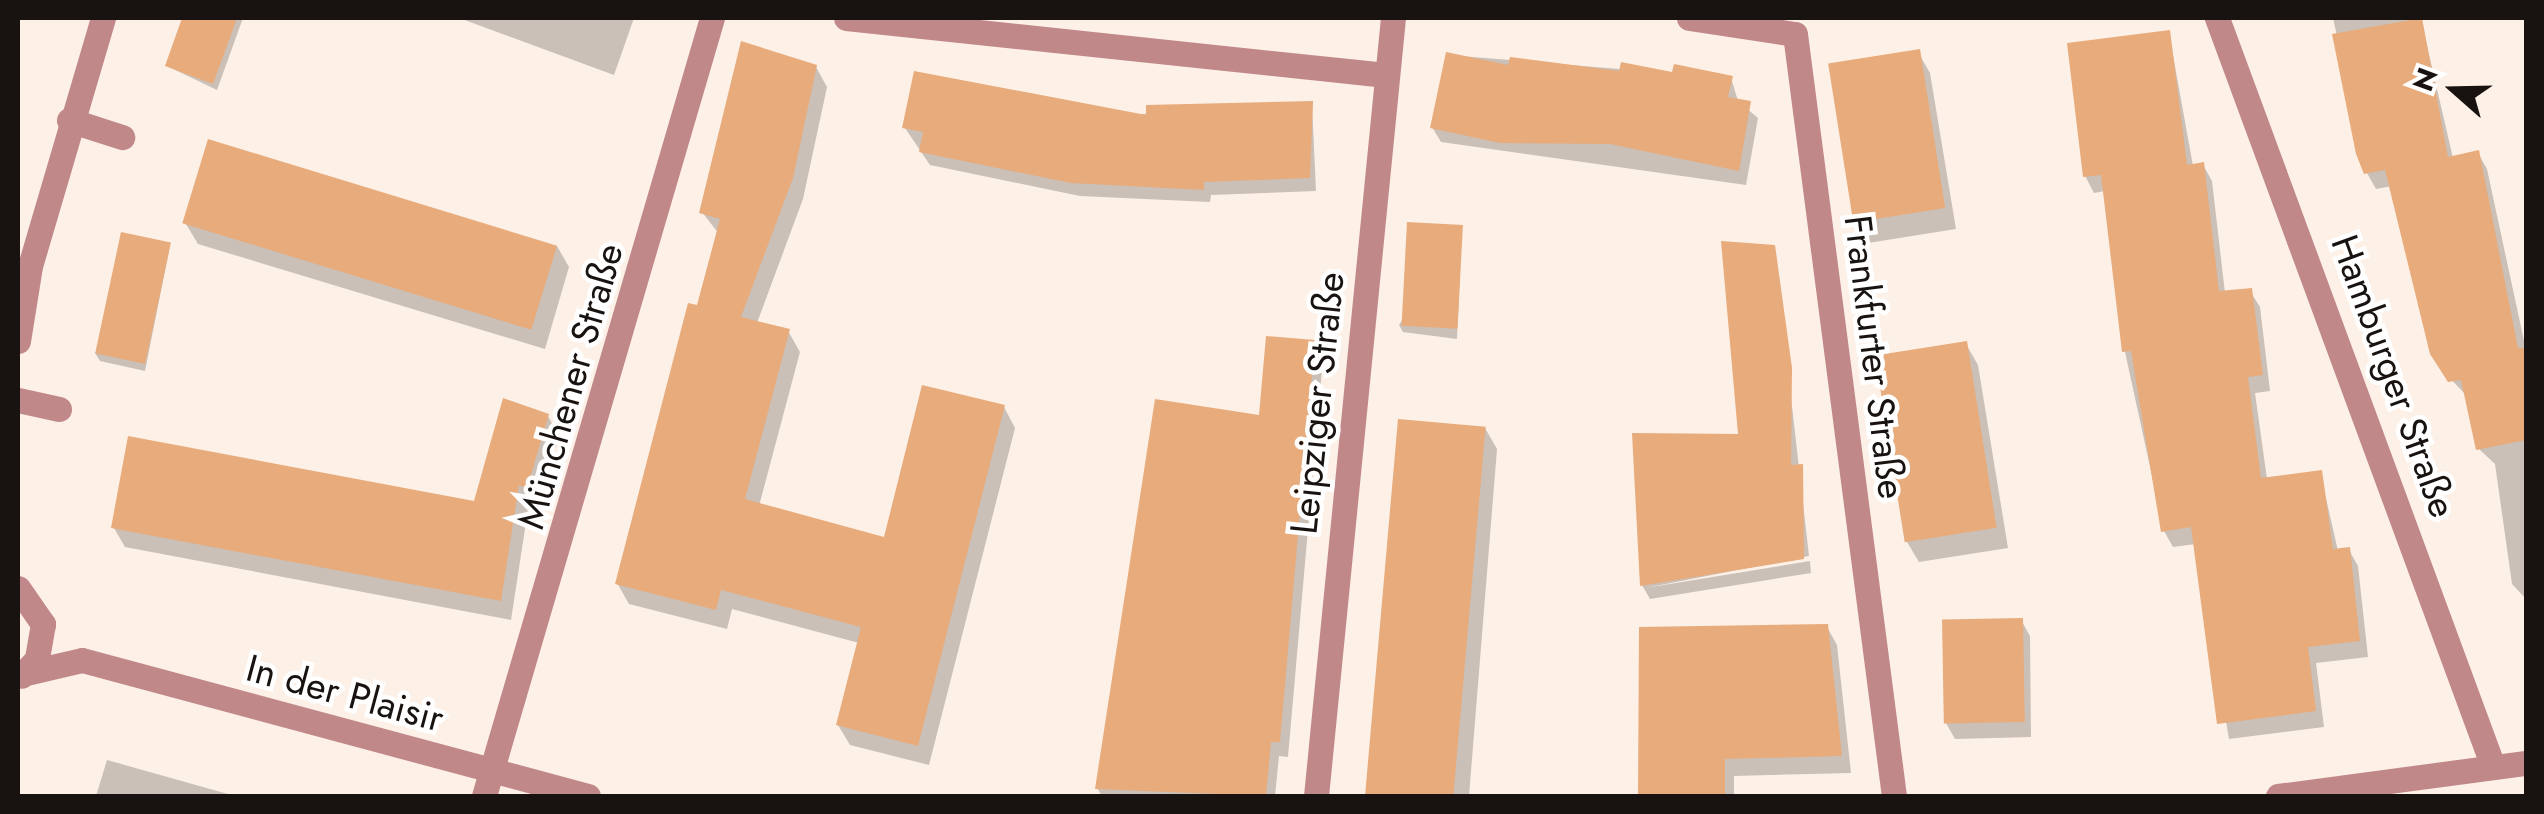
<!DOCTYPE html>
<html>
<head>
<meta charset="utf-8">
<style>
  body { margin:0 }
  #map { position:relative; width:2544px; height:814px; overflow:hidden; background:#fdf0e6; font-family:Jost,sans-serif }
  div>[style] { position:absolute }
  .shadow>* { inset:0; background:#0003 }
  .building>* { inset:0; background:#e7ab7c; transform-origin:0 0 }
  .minor>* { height:25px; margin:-12.5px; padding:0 12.5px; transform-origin:12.5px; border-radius:12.5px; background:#c1888a }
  span { translate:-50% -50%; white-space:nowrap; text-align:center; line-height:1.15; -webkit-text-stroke:9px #fff; paint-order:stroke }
  .street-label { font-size:38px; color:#181310 }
  .frame { position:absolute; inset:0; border:20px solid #181310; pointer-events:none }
  .north { position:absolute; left:2404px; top:40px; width:100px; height:100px; -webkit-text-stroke:8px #fff; paint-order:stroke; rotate:290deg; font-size:28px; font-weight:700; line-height:40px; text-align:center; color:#181310 }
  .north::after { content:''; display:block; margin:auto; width:35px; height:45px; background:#181310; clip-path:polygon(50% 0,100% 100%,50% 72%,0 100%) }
</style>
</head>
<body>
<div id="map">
  <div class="shadow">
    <div style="clip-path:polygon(185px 18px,243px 18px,217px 90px,167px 66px)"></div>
    <div style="clip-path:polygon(459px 18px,634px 18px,614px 75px)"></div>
    <div style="clip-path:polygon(2333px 18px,2421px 20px,2453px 158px,2478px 153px,2487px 169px,2526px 350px,2526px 599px,2512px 584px,2495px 464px,2479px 449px,2467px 396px,2442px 370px,2392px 186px,2376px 189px,2367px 173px)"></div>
    <div style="clip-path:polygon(2169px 33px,2193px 166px,2203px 165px,2212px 181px,2225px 293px,2250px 291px,2260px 307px,2270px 391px,2255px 393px,2267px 479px,2320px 472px,2338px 551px,2349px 550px,2358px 566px,2368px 657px,2316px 663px,2324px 727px,2229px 739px,2196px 544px,2173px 547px,2164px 531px,2125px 352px,2105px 191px,2094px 193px,2085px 176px)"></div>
    <div style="clip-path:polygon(1918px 52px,1930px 73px,1956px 229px,1868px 243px,1856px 222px)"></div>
    <div style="clip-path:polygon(1448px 55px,1731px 78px,1738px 101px,1758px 118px,1746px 185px,1441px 142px,1432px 127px)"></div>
    <div style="clip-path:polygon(816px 67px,827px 87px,803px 199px,757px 323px,788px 331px,800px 352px,759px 506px,885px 540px,1004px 407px,1015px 428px,929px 765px,850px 745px,838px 725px,859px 643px,732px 609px,727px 629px,629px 604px,617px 583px,719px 234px,702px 212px)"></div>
    <div style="clip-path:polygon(1312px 104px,1316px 191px,1211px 195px,1210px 202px,1080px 196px,930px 165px,905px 128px)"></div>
    <div style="clip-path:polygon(186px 224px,557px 246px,569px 267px,545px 349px,198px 244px)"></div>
    <div style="clip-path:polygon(1462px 228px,1457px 339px,1403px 332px,1399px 325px)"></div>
    <div style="clip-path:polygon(170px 246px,145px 371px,100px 361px,95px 353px)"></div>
    <div style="clip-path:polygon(1774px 247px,1809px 556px,1645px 588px,1810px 561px,1811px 573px,1650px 599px,1642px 585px,1741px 436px)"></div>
    <div style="clip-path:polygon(1314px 343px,1323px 358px,1288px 757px,1279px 756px,1275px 796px,1102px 796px,1097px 788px,1261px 418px)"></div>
    <div style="clip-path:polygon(1966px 344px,1978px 365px,2008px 548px,1919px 562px,1907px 542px)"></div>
    <div style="clip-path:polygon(548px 416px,559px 436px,537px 506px,529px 503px,511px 620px,125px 547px,114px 528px,475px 504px)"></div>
    <div style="clip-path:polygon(1400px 422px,1485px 428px,1497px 449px,1469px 796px,1370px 796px)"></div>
    <div style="clip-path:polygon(2021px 620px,2030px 636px,2031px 737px,1955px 739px,1946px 723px)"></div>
    <div style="clip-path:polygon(1827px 627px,1837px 645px,1851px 773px,1734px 776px,1734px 796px,1641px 796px,1642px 629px)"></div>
    <div style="clip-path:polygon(107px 760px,235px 796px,96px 796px)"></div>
  </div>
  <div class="building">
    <div style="clip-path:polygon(182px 18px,237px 18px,213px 84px,165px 66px)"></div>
    <div style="clip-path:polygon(2422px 18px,2448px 157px,2479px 150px,2518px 348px,2526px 348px,2526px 440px,2476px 450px,2461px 380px,2448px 382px,2430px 354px,2385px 170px,2364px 174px,2356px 154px,2332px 34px)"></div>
    <div style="clip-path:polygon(2170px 30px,2187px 165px,2204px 162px,2219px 291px,2252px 288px,2263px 375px,2248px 377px,2261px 478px,2322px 470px,2333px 549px,2350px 547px,2360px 641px,2308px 647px,2316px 711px,2217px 724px,2191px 527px,2161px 532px,2131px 351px,2122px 352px,2101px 175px,2083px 177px,2067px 43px)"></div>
    <div style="clip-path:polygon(741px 41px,817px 65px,793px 178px,741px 317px,790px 329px,745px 499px,884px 537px,922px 385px,1005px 405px,918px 746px,836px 725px,861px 627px,721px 590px,716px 610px,615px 584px,688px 303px,697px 305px,720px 219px,699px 213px)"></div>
    <div style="left:1920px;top:49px;width:161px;height:93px;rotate:81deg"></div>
    <div style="clip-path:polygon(1446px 52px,1508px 65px,1510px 57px,1619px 71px,1621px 62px,1672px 72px,1674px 64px,1733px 76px,1728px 97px,1751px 101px,1739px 171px,1610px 144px,1500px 143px,1430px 128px)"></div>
    <div style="clip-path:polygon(914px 71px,1146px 115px,1146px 105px,1313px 101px,1310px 178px,1204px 182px,1204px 190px,1071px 183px,919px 152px,923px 132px,902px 128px)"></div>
    <div style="left:208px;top:139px;width:365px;height:88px;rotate:17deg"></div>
    <div style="left:1407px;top:222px;width:56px;height:104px;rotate:3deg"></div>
    <div style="left:121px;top:232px;width:51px;height:124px;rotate:12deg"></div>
    <div style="clip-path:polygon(1721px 241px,1775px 245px,1792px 368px,1791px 465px,1803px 464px,1804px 559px,1640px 586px,1632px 433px,1738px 434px)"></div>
    <div style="clip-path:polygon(1266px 336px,1315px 340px,1280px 742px,1271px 742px,1266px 796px,1095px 789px,1155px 399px,1259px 415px)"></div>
    <div style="left:1967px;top:341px;width:189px;height:93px;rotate:81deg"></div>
    <div style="clip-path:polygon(503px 398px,549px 414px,527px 488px,519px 485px,501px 601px,111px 528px,128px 436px,474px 501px)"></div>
    <div style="left:1398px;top:419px;width:88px;height:378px;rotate:5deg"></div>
    <div style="left:2023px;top:618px;width:104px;height:81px;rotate:89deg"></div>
    <div style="clip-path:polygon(1828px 624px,1842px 756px,1725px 759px,1725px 796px,1638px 796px,1639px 627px)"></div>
  </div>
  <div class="minor">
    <div style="left:846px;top:18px;width:543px;rotate:6.03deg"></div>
    <div style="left:1689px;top:18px;width:107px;rotate:8.6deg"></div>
    <div style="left:1795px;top:34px;width:768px;rotate:82.6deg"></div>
    <div style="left:2217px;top:18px;width:795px;rotate:69.76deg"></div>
    <div style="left:69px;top:120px;width:56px;rotate:17.8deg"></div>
    <div style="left:18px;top:341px;width:76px;rotate:-80.9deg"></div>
    <div style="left:30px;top:266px;width:259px;rotate:-73.6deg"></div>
    <div style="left:18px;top:400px;width:42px;rotate:12.4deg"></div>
    <div style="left:18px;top:588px;width:44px;rotate:55.2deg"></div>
    <div style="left:43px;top:624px;width:36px;rotate:100deg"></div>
    <div style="left:37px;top:659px;width:23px;rotate:133deg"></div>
    <div style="left:26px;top:673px;width:57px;rotate:-13.1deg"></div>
    <div style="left:82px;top:660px;width:524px;rotate:15.04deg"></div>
    <div style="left:484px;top:796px;width:811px;rotate:-73.67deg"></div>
    <div style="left:1316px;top:796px;width:782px;rotate:-84.35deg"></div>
    <div style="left:2278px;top:796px;width:250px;rotate:-7.6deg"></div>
  </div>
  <div class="street-label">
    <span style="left:1875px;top:357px;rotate:83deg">Frankfurter Straße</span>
    <span style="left:2394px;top:376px;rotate:70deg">Hamburger Straße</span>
    <span style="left:570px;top:386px;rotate:-74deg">Münchener Straße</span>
    <span style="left:1317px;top:403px;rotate:-84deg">Leipziger Straße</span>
    <span style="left:345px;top:693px;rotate:15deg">In der Plaisir</span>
  </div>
  <div class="frame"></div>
  <div class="north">N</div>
</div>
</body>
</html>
